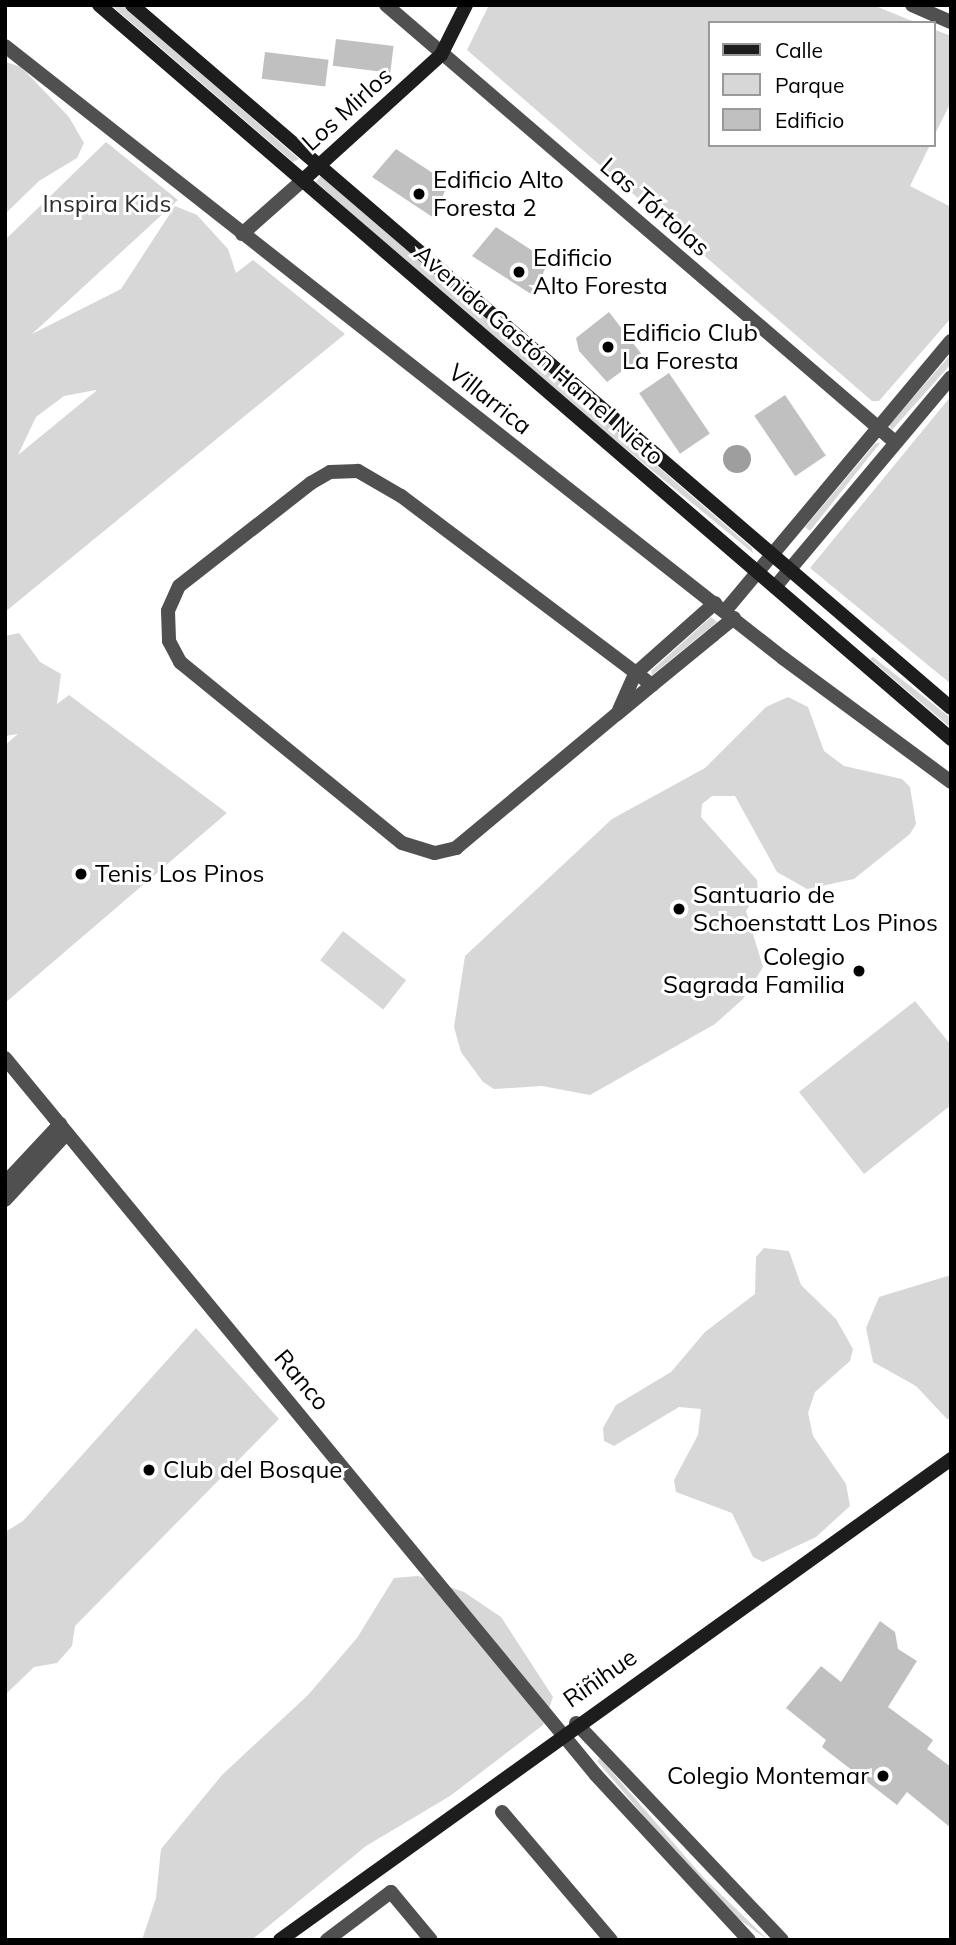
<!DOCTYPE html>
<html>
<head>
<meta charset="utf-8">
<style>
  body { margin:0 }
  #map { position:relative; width:956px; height:1945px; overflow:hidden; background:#fff; font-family:Mulish,sans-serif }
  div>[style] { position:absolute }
  .green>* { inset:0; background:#d7d7d7; transform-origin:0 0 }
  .water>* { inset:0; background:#9e9e9e }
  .round { border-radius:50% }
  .building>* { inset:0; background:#c0c0c0; transform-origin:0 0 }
  .street>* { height:14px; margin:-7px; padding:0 7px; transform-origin:7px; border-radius:7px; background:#505050 }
  .secondary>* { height:14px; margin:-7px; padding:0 7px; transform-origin:7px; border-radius:7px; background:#1d1d1d }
  .dots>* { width:19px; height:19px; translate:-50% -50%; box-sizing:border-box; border:4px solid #fff; border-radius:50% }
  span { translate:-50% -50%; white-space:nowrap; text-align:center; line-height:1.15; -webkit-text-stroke:6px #fff; paint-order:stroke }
  .street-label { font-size:24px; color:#000 }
  .poi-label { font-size:24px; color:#000 }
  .left { translate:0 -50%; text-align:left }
  .right { translate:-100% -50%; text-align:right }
  .park-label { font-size:24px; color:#2e2e2e }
  .frame { position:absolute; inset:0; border:7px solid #000; pointer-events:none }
  .legend { position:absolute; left:708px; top:21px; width:228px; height:126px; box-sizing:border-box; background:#fff; border:2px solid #999; margin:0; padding:9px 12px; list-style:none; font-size:21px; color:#000 }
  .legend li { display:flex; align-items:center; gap:14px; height:35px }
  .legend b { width:35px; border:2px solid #999 }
</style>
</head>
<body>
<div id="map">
  <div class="green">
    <div style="clip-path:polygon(111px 5px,122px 5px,299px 159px,293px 162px)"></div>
    <div style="clip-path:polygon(489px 5px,873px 5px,917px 23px,709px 23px,709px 145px,930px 145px,910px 186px,951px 207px,951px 318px,879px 401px,872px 401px,467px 50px)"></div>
    <div style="clip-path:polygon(933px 29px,951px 36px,951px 102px,933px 138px)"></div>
    <div style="clip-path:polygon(6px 62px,21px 67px,69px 117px,84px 143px,77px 158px,39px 181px,5px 214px)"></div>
    <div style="clip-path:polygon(evenodd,106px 142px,178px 200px,32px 334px,121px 289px,175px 206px,197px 215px,228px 249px,236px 273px,253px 260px,345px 334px,5px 612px,5px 240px,106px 142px,96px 390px,96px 391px,18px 455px,36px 417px,64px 396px,96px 390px)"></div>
    <div style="clip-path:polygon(321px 176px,752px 548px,753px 553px,533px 373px,316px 182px)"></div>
    <div style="clip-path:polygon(951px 354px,951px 364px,892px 430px,889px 425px)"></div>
    <div style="clip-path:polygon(951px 396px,951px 684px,810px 568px)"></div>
    <div style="clip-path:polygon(880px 443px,810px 531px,805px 527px,876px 443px)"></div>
    <div style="clip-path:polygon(711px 617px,717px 622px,652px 675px,651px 671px)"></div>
    <div style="clip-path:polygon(19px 633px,40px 662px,61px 674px,57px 704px,69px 695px,227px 813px,5px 1003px,5px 745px,18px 734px,5px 736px,5px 636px)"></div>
    <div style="clip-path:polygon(873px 657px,951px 718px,951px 728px,870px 659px)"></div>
    <div style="clip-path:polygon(788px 697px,808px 707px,824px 751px,844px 766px,902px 779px,910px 787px,916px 824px,910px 834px,854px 879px,807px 889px,777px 872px,735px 796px,712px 796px,702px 804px,701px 817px,757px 880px,758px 892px,746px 911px,763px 967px,743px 999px,715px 1024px,590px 1095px,542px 1086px,494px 1089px,483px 1082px,461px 1052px,454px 1027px,465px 956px,612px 819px,705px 768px,766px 707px)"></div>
    <div style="left:343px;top:931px;width:80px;height:37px;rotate:38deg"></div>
    <div style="clip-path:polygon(915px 1001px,951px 1045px,951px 1105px,864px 1174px,799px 1092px)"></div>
    <div style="clip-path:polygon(764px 1248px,789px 1251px,801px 1285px,836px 1319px,853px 1349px,850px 1361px,815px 1392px,808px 1413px,813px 1436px,846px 1484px,850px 1506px,816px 1537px,763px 1562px,753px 1557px,732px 1513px,676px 1492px,674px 1480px,698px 1435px,701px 1409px,679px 1407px,614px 1446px,604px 1441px,603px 1428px,616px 1405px,671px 1372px,705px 1332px,755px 1294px,756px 1257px)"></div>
    <div style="clip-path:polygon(951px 1275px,951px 1418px,947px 1419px,916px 1386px,873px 1362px,866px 1328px,879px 1297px)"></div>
    <div style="clip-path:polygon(196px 1328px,279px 1419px,75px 1626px,72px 1646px,57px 1663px,34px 1667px,5px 1695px,5px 1532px,23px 1521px)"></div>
    <div style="clip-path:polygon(418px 1576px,464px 1592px,501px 1617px,553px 1697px,543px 1725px,450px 1796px,366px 1846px,254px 1938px,142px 1940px,156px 1898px,161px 1849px,222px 1775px,308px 1695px,357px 1638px,394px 1578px)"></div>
    <div style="clip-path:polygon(600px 1758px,703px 1877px,768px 1940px,733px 1915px,665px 1841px,597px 1761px)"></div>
  </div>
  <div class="water">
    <div class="round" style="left:723px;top:445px;width:28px;height:28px"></div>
  </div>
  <div class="building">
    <div style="left:336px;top:39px;width:58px;height:27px;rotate:7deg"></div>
    <div style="left:265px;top:52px;width:64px;height:27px;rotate:7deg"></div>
    <div style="clip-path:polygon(396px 149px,448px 183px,434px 218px,372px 177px)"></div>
    <div style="clip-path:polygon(496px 227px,548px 261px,534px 296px,472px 256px)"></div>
    <div style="clip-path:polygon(609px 312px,643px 356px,607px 382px,579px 351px,576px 338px)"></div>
    <div style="left:669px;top:373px;width:73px;height:36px;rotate:56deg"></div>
    <div style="left:785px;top:395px;width:73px;height:37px;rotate:56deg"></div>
    <div style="clip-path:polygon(880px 1621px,895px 1632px,898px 1649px,917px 1661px,888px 1707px,933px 1740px,927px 1749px,951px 1767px,951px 1828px,907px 1792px,897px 1805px,822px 1747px,826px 1740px,786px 1708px,821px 1666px,841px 1682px)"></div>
  </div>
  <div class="street">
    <div style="left:386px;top:5px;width:671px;rotate:40.65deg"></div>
    <div style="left:912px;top:5px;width:43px;rotate:23.6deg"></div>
    <div style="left:5px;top:46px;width:990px;rotate:38.19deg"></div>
    <div style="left:783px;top:658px;width:209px;rotate:36.4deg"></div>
    <div style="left:242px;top:234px;width:81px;rotate:-41.5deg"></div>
    <div style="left:775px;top:587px;width:274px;rotate:-50deg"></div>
    <div style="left:725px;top:611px;width:352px;rotate:-50.1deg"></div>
    <div style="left:652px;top:685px;width:314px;rotate:-143deg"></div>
    <div style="left:401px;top:496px;width:50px;rotate:-149.8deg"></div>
    <div style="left:358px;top:471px;width:28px;rotate:178deg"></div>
    <div style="left:330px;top:472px;width:22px;rotate:150deg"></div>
    <div style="left:311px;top:483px;width:167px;rotate:142deg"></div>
    <div style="left:179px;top:586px;width:27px;rotate:114deg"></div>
    <div style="left:168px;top:611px;width:30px;rotate:88deg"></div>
    <div style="left:169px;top:641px;width:24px;rotate:62deg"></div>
    <div style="left:180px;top:662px;width:286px;rotate:39.2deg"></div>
    <div style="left:402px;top:843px;width:34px;rotate:17deg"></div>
    <div style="left:435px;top:853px;width:22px;rotate:-13deg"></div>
    <div style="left:456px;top:848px;width:209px;rotate:-39.8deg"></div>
    <div style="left:617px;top:714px;width:45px;rotate:-39.6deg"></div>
    <div style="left:652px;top:685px;width:79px;rotate:-39.3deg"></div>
    <div style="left:713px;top:635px;width:27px;rotate:-39deg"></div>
    <div style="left:619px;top:710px;width:39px;rotate:-66deg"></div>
    <div style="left:635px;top:674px;width:107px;rotate:-41.6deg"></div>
    <div style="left:5px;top:1058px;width:929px;rotate:50.5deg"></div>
    <div style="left:596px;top:1775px;width:225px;rotate:47.2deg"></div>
    <div style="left:5px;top:1183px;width:81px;rotate:-47deg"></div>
    <div style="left:5px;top:1200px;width:91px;rotate:-47.2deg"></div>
    <div style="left:576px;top:1723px;width:299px;rotate:46.5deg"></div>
    <div style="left:502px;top:1812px;width:168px;rotate:49.6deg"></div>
    <div style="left:327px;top:1940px;width:80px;rotate:-36.9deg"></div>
    <div style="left:391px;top:1892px;width:62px;rotate:50.2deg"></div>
  </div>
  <div class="secondary">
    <div style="left:99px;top:5px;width:1125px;rotate:40.74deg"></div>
    <div style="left:132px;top:5px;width:1079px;rotate:40.64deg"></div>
    <div style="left:303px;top:180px;width:186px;rotate:-42.2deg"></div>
    <div style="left:441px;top:55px;width:56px;rotate:-63.4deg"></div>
    <div style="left:280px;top:1940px;width:826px;rotate:-35.63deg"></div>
  </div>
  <div class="dots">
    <div style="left:419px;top:194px;background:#000"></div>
    <div style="left:519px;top:272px;background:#000"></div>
    <div style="left:608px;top:347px;background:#000"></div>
    <div style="left:81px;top:874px;background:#000"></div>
    <div style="left:679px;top:909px;background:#000"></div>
    <div style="left:859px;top:971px;background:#000"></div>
    <div style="left:149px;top:1470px;background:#000"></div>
    <div style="left:883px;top:1776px;background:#000"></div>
  </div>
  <div class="street-label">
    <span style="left:347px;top:109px;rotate:-42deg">Los Mirlos</span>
    <span style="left:655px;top:207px;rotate:41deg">Las Tórtolas</span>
    <span style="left:539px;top:355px;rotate:41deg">Avenida Gastón Hamel Nieto</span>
    <span style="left:490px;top:399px;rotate:38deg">Villarrica</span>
    <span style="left:302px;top:1380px;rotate:50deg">Ranco</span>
    <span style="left:600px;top:1678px;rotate:-35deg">Riñihue</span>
  </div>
  <div class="poi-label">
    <span class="left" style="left:433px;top:194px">Edificio Alto<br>Foresta 2</span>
    <span class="left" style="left:533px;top:272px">Edificio<br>Alto Foresta</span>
    <span class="left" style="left:622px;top:347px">Edificio Club<br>La Foresta</span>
    <span class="left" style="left:95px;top:874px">Tenis Los Pinos</span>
    <span class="left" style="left:693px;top:909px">Santuario de<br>Schoenstatt Los Pinos</span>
    <span class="right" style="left:845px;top:971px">Colegio<br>Sagrada Familia</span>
    <span class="left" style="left:163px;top:1470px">Club del Bosque</span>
    <span class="right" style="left:869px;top:1776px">Colegio Montemar</span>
  </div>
  <div class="park-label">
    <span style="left:107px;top:204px">Inspira Kids</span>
  </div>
  <div class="frame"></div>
  <ul class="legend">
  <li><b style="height:9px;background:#1d1d1d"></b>Calle</li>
  <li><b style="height:19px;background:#d7d7d7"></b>Parque</li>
  <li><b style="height:19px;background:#c0c0c0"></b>Edificio</li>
  </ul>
</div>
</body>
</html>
